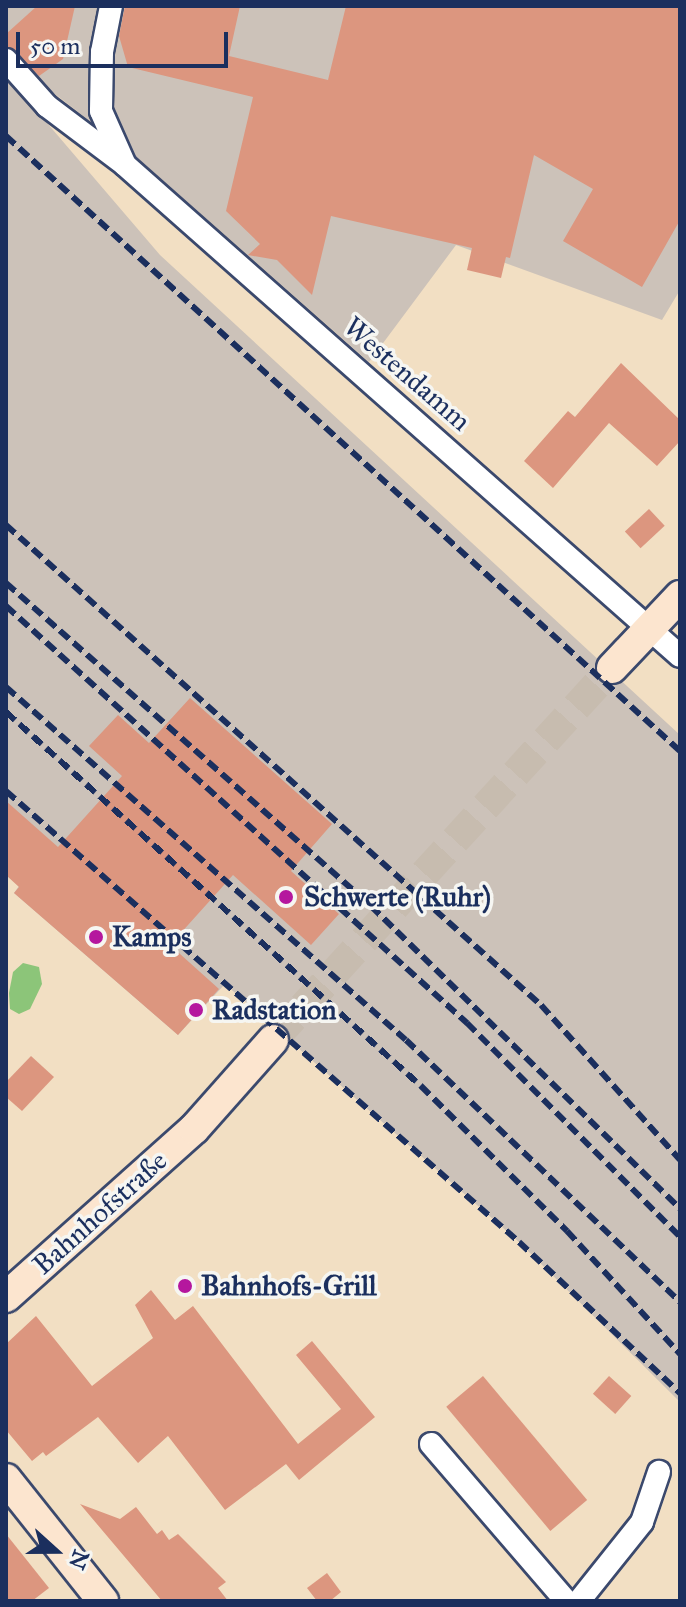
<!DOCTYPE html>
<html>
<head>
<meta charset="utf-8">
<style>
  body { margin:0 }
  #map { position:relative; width:686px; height:1607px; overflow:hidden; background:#f2dfc3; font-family:"IM FELL Great Primer",serif }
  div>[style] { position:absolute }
  .industrial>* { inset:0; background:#ccc2b9 }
  .green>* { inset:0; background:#8cc579 }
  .building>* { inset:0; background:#dc967f; transform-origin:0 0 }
  .secondary-tunnel>* { height:30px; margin-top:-15px; transform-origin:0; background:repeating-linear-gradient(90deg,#c7bcaf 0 30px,transparent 0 45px) }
  .roads { filter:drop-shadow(2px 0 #3b496d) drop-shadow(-2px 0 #3b496d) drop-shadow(0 2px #3b496d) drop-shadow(0 -2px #3b496d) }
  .street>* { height:22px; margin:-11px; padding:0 11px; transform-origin:11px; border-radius:11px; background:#fff }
  .secondary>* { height:30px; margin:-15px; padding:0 15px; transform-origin:15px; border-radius:15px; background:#fce5cf }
  .rail>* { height:6px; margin-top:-3px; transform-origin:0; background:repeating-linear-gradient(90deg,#1b2f5e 0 12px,transparent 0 18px) }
  .dots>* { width:22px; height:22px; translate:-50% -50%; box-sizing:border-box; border:4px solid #f6f6f2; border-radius:50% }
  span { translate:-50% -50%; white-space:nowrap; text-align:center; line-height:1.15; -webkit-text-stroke:7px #f6f6f2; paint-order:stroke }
  .street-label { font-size:28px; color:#1b2f5e }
  .poi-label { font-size:28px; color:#1b2f5e; font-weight:700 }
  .left { translate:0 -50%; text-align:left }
  .frame { position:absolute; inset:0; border:8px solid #1b2f5e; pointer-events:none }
  .north { position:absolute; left:16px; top:1511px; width:80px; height:80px; -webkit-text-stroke:6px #f6f6f2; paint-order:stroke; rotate:111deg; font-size:22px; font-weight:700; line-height:32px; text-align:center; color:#1b2f5e }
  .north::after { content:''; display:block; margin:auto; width:28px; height:36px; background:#1b2f5e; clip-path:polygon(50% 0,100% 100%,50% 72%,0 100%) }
  .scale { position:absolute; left:16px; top:32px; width:212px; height:36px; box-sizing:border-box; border:4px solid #1b2f5e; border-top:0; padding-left:10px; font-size:24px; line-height:28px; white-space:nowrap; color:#1b2f5e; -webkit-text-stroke:6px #f6f6f2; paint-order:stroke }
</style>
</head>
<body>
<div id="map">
  <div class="industrial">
    <div style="clip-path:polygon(6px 6px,680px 6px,680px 290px,662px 320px,456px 245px,369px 362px,139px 159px,46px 87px,6px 38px)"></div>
    <div style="clip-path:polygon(6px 75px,160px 255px,680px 735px,680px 1402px,519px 1242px,225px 984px,178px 1035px,14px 893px,19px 886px,6px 875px)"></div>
  </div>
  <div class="green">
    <div style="clip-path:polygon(23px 963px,39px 967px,42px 984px,30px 1009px,19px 1014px,10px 1009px,9px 993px,13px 972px)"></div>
  </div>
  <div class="building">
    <div style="clip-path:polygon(37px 6px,75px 6px,63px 59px,39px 76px,6px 45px,6px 34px)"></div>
    <div style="clip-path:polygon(125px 6px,240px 6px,229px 56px,328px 80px,346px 6px,680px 6px,680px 220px,642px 287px,563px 241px,593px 189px,534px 155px,510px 258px,506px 257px,501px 278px,467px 270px,472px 248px,331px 216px,312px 295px,277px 260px,248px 255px,260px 244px,226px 211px,253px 97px,128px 67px,119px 36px)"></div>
    <div style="clip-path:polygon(621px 363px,680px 420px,680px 441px,657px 466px,609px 423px,553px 488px,524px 461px,568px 411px,575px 417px)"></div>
    <div style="left:649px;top:509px;width:23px;height:33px;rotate:47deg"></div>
    <div style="clip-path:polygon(190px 698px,332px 824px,291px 871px,339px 914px,311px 945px,233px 875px,170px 945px,219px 989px,178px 1035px,14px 893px,19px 887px,6px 875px,6px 801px,58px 847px,122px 776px,89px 746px,118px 715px,149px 743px)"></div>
    <div style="clip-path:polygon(31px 1056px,54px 1077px,22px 1111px,6px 1097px,6px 1082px)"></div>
    <div style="clip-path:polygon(151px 1290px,175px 1320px,193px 1306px,298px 1444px,341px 1409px,296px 1355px,312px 1341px,375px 1417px,299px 1480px,286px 1464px,225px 1510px,168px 1436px,138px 1463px,98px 1417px,46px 1456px,43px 1452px,32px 1461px,6px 1430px,6px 1344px,36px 1316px,92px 1386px,153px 1338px,135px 1305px)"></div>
    <div style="left:483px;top:1376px;width:162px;height:48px;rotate:50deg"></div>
    <div style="left:609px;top:1376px;width:30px;height:24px;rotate:42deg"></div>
    <div style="clip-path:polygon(80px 1504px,120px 1519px,136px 1507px,157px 1534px,162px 1530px,169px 1540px,178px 1534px,226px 1582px,218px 1588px,228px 1601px,162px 1601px)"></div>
    <div style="clip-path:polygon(6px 1534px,49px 1588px,32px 1601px,6px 1601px)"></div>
    <div style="clip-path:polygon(327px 1573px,341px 1592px,330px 1601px,317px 1601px,307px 1588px)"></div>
  </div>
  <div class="secondary-tunnel">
    <div style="left:273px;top:1040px;width:503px;rotate:-47.66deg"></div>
  </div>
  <div class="roads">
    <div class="street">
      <div style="left:111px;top:6px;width:47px;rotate:101.1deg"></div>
      <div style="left:102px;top:52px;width:59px;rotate:91deg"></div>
      <div style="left:101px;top:111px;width:59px;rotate:66deg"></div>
      <div style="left:125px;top:165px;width:741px;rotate:41.5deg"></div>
      <div style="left:6px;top:60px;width:62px;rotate:48.3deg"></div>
      <div style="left:47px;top:106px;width:96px;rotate:37deg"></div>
      <div style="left:431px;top:1444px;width:207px;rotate:49.3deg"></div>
      <div style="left:579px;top:1601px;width:101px;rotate:-51.4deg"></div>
      <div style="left:642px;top:1522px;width:53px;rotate:-71.2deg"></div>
    </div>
    <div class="secondary">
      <div style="left:612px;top:668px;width:99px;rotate:-46.6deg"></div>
      <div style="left:6px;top:1297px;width:252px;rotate:-41.8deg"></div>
      <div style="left:194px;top:1129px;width:119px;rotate:-48.4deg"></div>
      <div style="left:6px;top:1479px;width:156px;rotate:51.5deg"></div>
    </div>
  </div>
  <div class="rail">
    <div style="left:6px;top:136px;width:912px;rotate:42.38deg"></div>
    <div style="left:6px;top:525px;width:719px;rotate:41.9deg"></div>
    <div style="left:541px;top:1005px;width:208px;rotate:48.1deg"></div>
    <div style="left:6px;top:583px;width:487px;rotate:41.5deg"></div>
    <div style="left:371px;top:906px;width:433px;rotate:44.4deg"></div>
    <div style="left:6px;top:606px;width:622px;rotate:42.13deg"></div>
    <div style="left:467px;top:1023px;width:302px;rotate:45.1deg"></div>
    <div style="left:6px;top:687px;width:533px;rotate:41.43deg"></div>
    <div style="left:406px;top:1040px;width:379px;rotate:43.7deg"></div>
    <div style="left:6px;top:712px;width:559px;rotate:42.03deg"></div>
    <div style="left:421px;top:1086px;width:206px;rotate:44.8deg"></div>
    <div style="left:567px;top:1231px;width:167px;rotate:47.4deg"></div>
    <div style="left:6px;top:791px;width:683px;rotate:41.32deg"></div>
    <div style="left:519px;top:1242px;width:221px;rotate:43.2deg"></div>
  </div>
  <div class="dots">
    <div style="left:286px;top:897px;background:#b5179e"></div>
    <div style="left:96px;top:937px;background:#b5179e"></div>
    <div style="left:196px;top:1010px;background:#b5179e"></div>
    <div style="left:185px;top:1286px;background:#b5179e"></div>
  </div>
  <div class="street-label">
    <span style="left:407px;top:374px;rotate:41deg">Westendamm</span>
    <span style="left:100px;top:1213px;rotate:-42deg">Bahnhofstraße</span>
  </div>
  <div class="poi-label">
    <span class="left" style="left:304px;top:897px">Schwerte (Ruhr)</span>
    <span class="left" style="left:112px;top:937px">Kamps</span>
    <span class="left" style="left:212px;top:1010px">Radstation</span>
    <span class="left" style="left:201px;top:1286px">Bahnhofs-Grill</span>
  </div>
  <div class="frame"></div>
  <div class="north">N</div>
  <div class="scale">50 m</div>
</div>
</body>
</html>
